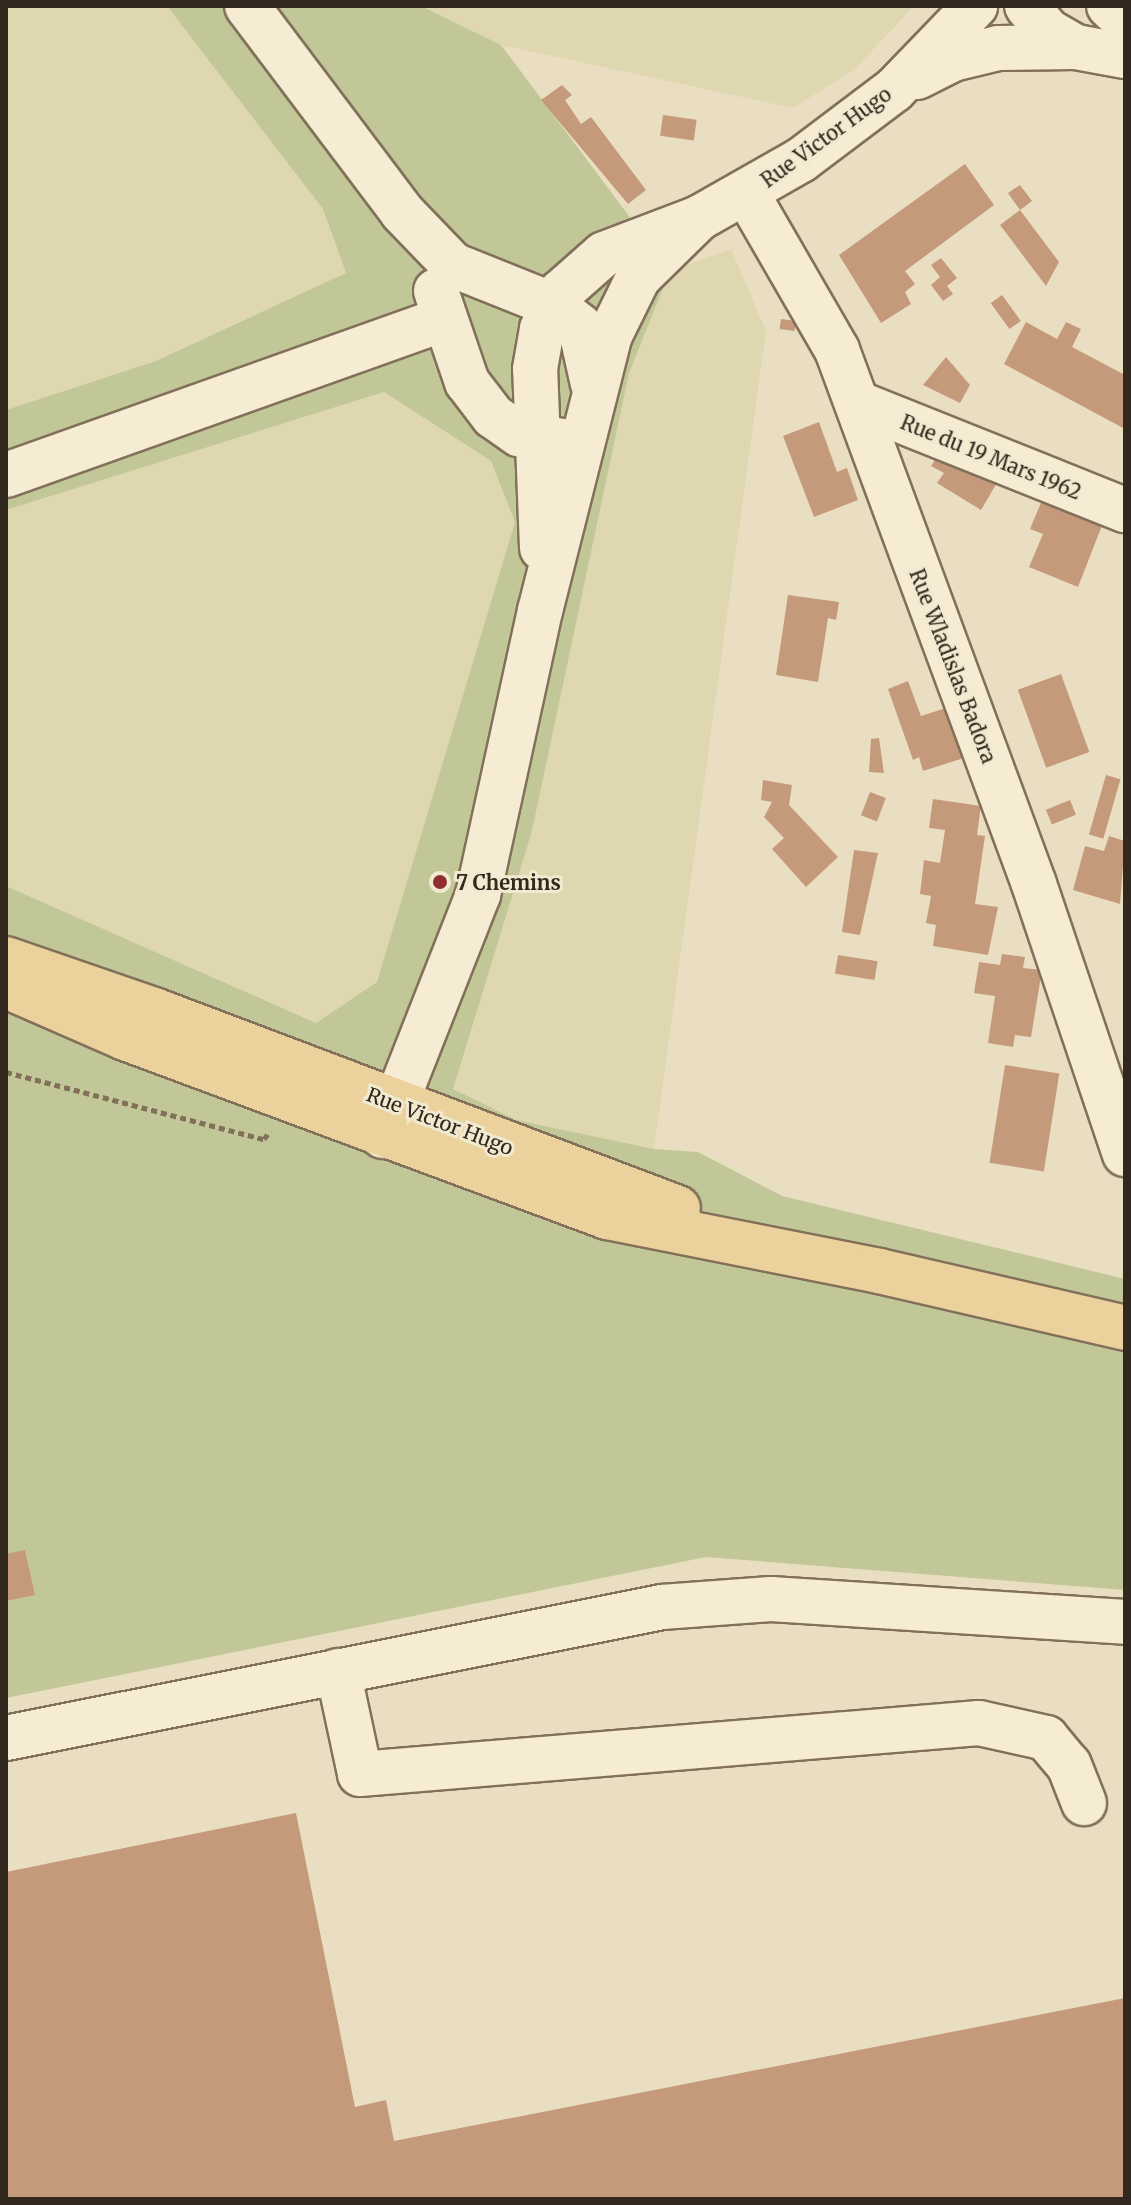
<!DOCTYPE html>
<html>
<head>
<meta charset="utf-8">
<style>
  body { margin:0 }
  #map { position:relative; width:1131px; height:2205px; overflow:hidden; background:#eadec2; font-family:Merriweather,serif }
  div>[style] { position:absolute }
  .farmland>* { inset:0; background:#dfd7b0 }
  .green>* { inset:0; background:#c1c797 }
  .building>* { inset:0; background:#c59a7a; transform-origin:0 0 }
  .path>* { height:5px; margin-top:-2.5px; transform-origin:0; background:repeating-linear-gradient(90deg,#82705a 0 6px,transparent 0 10px) }
  .roads { filter:drop-shadow(2px 0 #82705a) drop-shadow(-2px 0 #82705a) drop-shadow(0 2px #82705a) drop-shadow(0 -2px #82705a) }
  .minor>* { height:44px; margin:-22px; padding:0 22px; transform-origin:22px; border-radius:22px; background:#f6ecd4 }
  .major>* { height:44px; margin:-22px; padding:0 22px; transform-origin:22px; border-radius:22px; background:#ebd29c }
  .dots>* { width:22px; height:22px; translate:-50% -50%; box-sizing:border-box; border:4px solid #f2e9d1; border-radius:50% }
  span { translate:-50% -50%; white-space:nowrap; text-align:center; line-height:1.15; -webkit-text-stroke:6px #f2e9d1; paint-order:stroke }
  .street-label { font-size:20px; color:#33281e }
  .poi-label { font-size:20px; color:#33281e; font-weight:700 }
  .left { translate:0 -50%; text-align:left }
  .frame { position:absolute; inset:0; border:8px solid #33281e; pointer-events:none }
</style>
</head>
<body>
<div id="map">
  <div class="farmland">
    <div style="clip-path:polygon(6px 6px,167px 6px,323px 209px,346px 274px,156px 361px,6px 410px)"></div>
    <div style="clip-path:polygon(421px 6px,914px 6px,854px 70px,793px 108px,501px 45px)"></div>
    <div style="clip-path:polygon(731px 249px,766px 331px,654px 1149px,516px 1120px,452px 1089px,532px 831px,629px 373px,670px 271px)"></div>
    <div style="clip-path:polygon(384px 392px,491px 461px,515px 522px,377px 982px,316px 1023px,6px 886px,6px 510px)"></div>
  </div>
  <div class="green">
    <div style="clip-path:polygon(167px 6px,421px 6px,501px 45px,670px 271px,629px 373px,532px 831px,453px 1089px,516px 1120px,654px 1149px,698px 1152px,782px 1196px,1125px 1279px,1125px 1590px,706px 1557px,6px 1698px,6px 886px,316px 1023px,377px 982px,515px 522px,491px 461px,384px 392px,6px 510px,6px 410px,156px 361px,346px 273px,323px 209px)"></div>
  </div>
  <div class="building">
    <div style="clip-path:polygon(562px 85px,572px 95px,565px 100px,581px 124px,591px 117px,646px 190px,628px 204px,541px 100px)"></div>
    <div style="left:663px;top:115px;width:34px;height:21px;rotate:8deg"></div>
    <div style="clip-path:polygon(965px 164px,994px 205px,905px 271px,915px 284px,905px 292px,911px 304px,881px 323px,839px 255px)"></div>
    <div style="clip-path:polygon(1020px 185px,1032px 201px,1020px 210px,1059px 262px,1046px 286px,1000px 225px,1020px 210px,1008px 193px)"></div>
    <div style="clip-path:polygon(941px 258px,957px 278px,947px 286px,953px 294px,943px 301px,931px 285px,940px 277px,931px 265px)"></div>
    <div style="left:1002px;top:295px;width:32px;height:14px;rotate:54deg"></div>
    <div style="left:781px;top:319px;width:15px;height:10px;rotate:8deg"></div>
    <div style="clip-path:polygon(1026px 322px,1057px 339px,1066px 322px,1081px 329px,1072px 347px,1125px 375px,1125px 429px,1004px 364px)"></div>
    <div style="clip-path:polygon(946px 357px,970px 385px,960px 403px,923px 385px)"></div>
    <div style="clip-path:polygon(819px 422px,837px 472px,847px 468px,858px 500px,814px 517px,783px 436px)"></div>
    <div style="clip-path:polygon(943px 447px,998px 481px,981px 510px,937px 483px,944px 473px,931px 466px)"></div>
    <div style="clip-path:polygon(1043px 498px,1103px 523px,1078px 587px,1029px 567px,1043px 534px,1030px 529px)"></div>
    <div style="clip-path:polygon(788px 595px,839px 602px,836px 620px,828px 618px,818px 682px,776px 675px)"></div>
    <div style="left:1061px;top:674px;width:83px;height:46px;rotate:70deg"></div>
    <div style="clip-path:polygon(908px 681px,921px 716px,946px 708px,964px 758px,923px 771px,919px 757px,913px 760px,888px 689px)"></div>
    <div style="clip-path:polygon(879px 738px,884px 773px,869px 772px,871px 739px)"></div>
    <div style="left:1106px;top:775px;width:15px;height:62px;rotate:16deg"></div>
    <div style="clip-path:polygon(763px 780px,792px 785px,789px 805px,838px 857px,806px 887px,772px 849px,784px 838px,764px 817px,772px 802px,761px 800px)"></div>
    <div style="left:870px;top:792px;width:17px;height:25px;rotate:21deg"></div>
    <div style="clip-path:polygon(933px 799px,981px 806px,977px 835px,985px 836px,975px 904px,998px 907px,988px 955px,933px 946px,936px 925px,926px 923px,931px 896px,920px 894px,924px 860px,940px 863px,945px 830px,929px 828px)"></div>
    <div style="left:1070px;top:800px;width:16px;height:26px;rotate:68deg"></div>
    <div style="clip-path:polygon(1109px 836px,1125px 841px,1120px 904px,1073px 890px,1085px 846px,1104px 851px)"></div>
    <div style="clip-path:polygon(854px 850px,878px 853px,860px 935px,842px 932px)"></div>
    <div style="clip-path:polygon(1002px 954px,1025px 957px,1023px 968px,1042px 970px,1031px 1037px,1015px 1035px,1013px 1047px,988px 1043px,995px 996px,974px 993px,979px 962px,1000px 965px)"></div>
    <div style="left:838px;top:955px;width:40px;height:19px;rotate:9deg"></div>
    <div style="left:1005px;top:1065px;width:55px;height:99px;rotate:9deg"></div>
    <div style="clip-path:polygon(25px 1550px,35px 1595px,6px 1601px,6px 1554px)"></div>
    <div style="clip-path:polygon(296px 1813px,355px 2107px,386px 2100px,394px 2141px,1125px 1998px,1125px 2199px,6px 2199px,6px 1872px)"></div>
  </div>
  <div class="path">
    <div style="left:6px;top:1072px;width:267px;rotate:14.6deg"></div>
    <div style="left:264px;top:1139px;width:10px;rotate:-53deg"></div>
  </div>
  <div class="roads">
    <div class="minor">
      <div style="left:247px;top:6px;width:258px;rotate:53deg"></div>
      <div style="left:402px;top:212px;width:74px;rotate:46.1deg"></div>
      <div style="left:453px;top:265px;width:108px;rotate:21.8deg"></div>
      <div style="left:553px;top:305px;width:34px;rotate:38deg"></div>
      <div style="left:580px;top:326px;width:59px;rotate:77.4deg"></div>
      <div style="left:1027px;top:6px;width:33px;rotate:50deg"></div>
      <div style="left:1048px;top:31px;width:32px;rotate:30deg"></div>
      <div style="left:1109px;top:6px;width:22px;rotate:43deg"></div>
      <div style="left:917px;top:77px;width:40px;rotate:-26.6deg"></div>
      <div style="left:953px;top:59px;width:46px;rotate:-13.7deg"></div>
      <div style="left:998px;top:48px;width:78px;rotate:-0.7deg"></div>
      <div style="left:1076px;top:47px;width:50px;rotate:10.4deg"></div>
      <div style="left:747px;top:194px;width:180px;rotate:60deg"></div>
      <div style="left:837px;top:350px;width:569px;rotate:69.75deg"></div>
      <div style="left:1034px;top:884px;width:285px;rotate:71.4deg"></div>
      <div style="left:436px;top:291px;width:96px;rotate:71.2deg"></div>
      <div style="left:467px;top:382px;width:43px;rotate:52.6deg"></div>
      <div style="left:493px;top:416px;width:32px;rotate:35deg"></div>
      <div style="left:519px;top:434px;width:44px;rotate:9.2deg"></div>
      <div style="left:857px;top:403px;width:289px;rotate:21.8deg"></div>
      <div style="left:6px;top:475px;width:465px;rotate:-19.6deg"></div>
      <div style="left:542px;top:548px;width:179px;rotate:-92.2deg"></div>
      <div style="left:535px;top:369px;width:41px;rotate:-80.1deg"></div>
      <div style="left:542px;top:329px;width:42px;rotate:-62.8deg"></div>
      <div style="left:561px;top:292px;width:57px;rotate:-41.5deg"></div>
      <div style="left:604px;top:254px;width:102px;rotate:-20.8deg"></div>
      <div style="left:699px;top:218px;width:117px;rotate:-29.6deg"></div>
      <div style="left:801px;top:160px;width:116px;rotate:-37deg"></div>
      <div style="left:894px;top:90px;width:117px;rotate:-46deg"></div>
      <div style="left:383px;top:1136px;width:259px;rotate:-68.5deg"></div>
      <div style="left:478px;top:895px;width:291px;rotate:-77.7deg"></div>
      <div style="left:540px;top:611px;width:285px;rotate:-75.8deg"></div>
      <div style="left:610px;top:335px;width:64px;rotate:-63.8deg"></div>
      <div style="left:638px;top:278px;width:86px;rotate:-44.5deg"></div>
      <div style="left:338px;top:1671px;width:105px;rotate:77.9deg"></div>
      <div style="left:360px;top:1774px;width:621px;rotate:-4.71deg"></div>
      <div style="left:979px;top:1723px;width:69px;rotate:12.6deg"></div>
      <div style="left:1046px;top:1738px;width:35px;rotate:50deg"></div>
      <div style="left:1069px;top:1765px;width:41px;rotate:68.5deg"></div>
      <div style="left:6px;top:1738px;width:669px;rotate:-11.29deg"></div>
      <div style="left:662px;top:1607px;width:109px;rotate:-4.2deg"></div>
      <div style="left:771px;top:1599px;width:355px;rotate:3.7deg"></div>
    </div>
    <div class="major">
      <div style="left:6px;top:959px;width:157px;rotate:19deg"></div>
      <div style="left:154px;top:1010px;width:560px;rotate:20.7deg"></div>
      <div style="left:6px;top:986px;width:130px;rotate:23.6deg"></div>
      <div style="left:125px;top:1038px;width:514px;rotate:20.37deg"></div>
      <div style="left:607px;top:1217px;width:277px;rotate:11.2deg"></div>
      <div style="left:879px;top:1271px;width:253px;rotate:13deg"></div>
    </div>
  </div>
  <div class="dots">
    <div style="left:440px;top:882px;background:#8d2f30"></div>
  </div>
  <div class="street-label">
    <span style="left:826px;top:137px;rotate:-36deg">Rue Victor Hugo</span>
    <span style="left:991px;top:457px;rotate:22deg">Rue du 19 Mars 1962</span>
    <span style="left:953px;top:666px;rotate:69deg">Rue Wladislas Badora</span>
    <span style="left:440px;top:1121px;rotate:21deg">Rue Victor Hugo</span>
  </div>
  <div class="poi-label">
    <span class="left" style="left:456px;top:882px">7 Chemins</span>
  </div>
  <div class="frame"></div>
</div>
</body>
</html>
